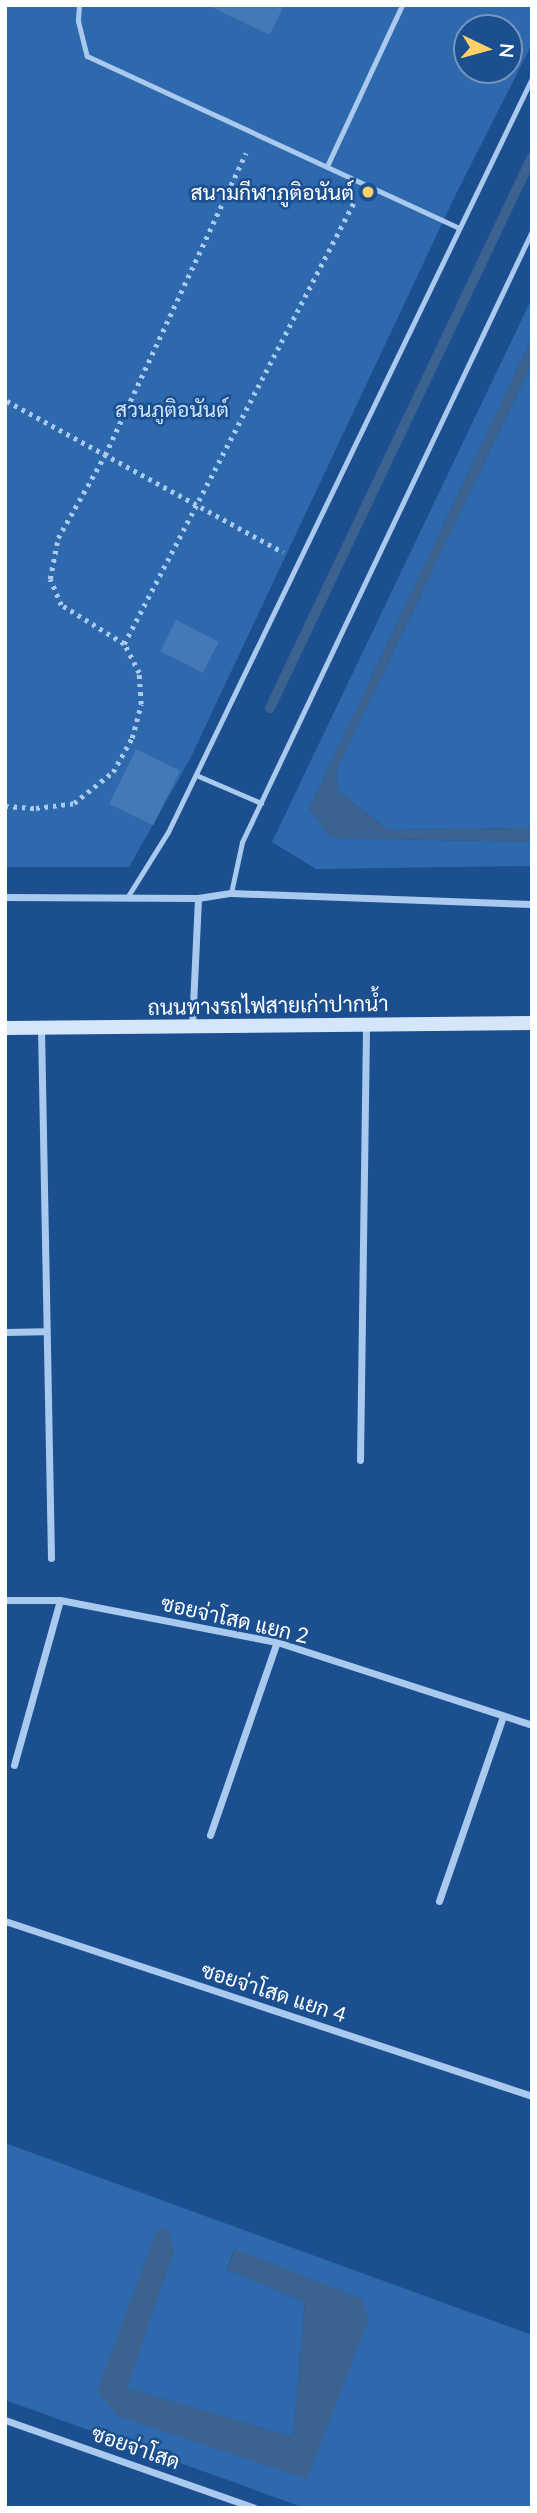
<!DOCTYPE html>
<html>
<head>
<meta charset="utf-8">
<style>
  body { margin:0 }
  #map { position:relative; width:537px; height:2513px; overflow:hidden; background:#1b4f8f; font-family:Lato,Sarabun,sans-serif }
  div>[style] { position:absolute }
  .green>* { inset:0; background:#2e69ad }
  .water>* { inset:0; background:#3c6290 }
  .stream>* { height:10px; margin:-5px; padding:0 5px; transform-origin:5px; border-radius:5px; background:#3c6290 }
  .building>* { inset:0; background:#4478b7; transform-origin:0 0 }
  .path>* { height:4.5px; margin-top:-2.25px; transform-origin:0; background:repeating-linear-gradient(90deg,#a9c9ee 0 3.5px,transparent 0 8.5px) }
  .lane>* { height:5px; margin:-2.5px; padding:0 2.5px; transform-origin:2.5px; border-radius:2.5px; background:#a9c9ee }
  .street>* { height:7px; margin:-3.5px; padding:0 3.5px; transform-origin:3.5px; border-radius:3.5px; background:#a9c9ee }
  .secondary>* { height:14px; margin:-7px; padding:0 7px; transform-origin:7px; border-radius:7px; background:#d6e6fa }
  .dots>* { width:19px; height:19px; translate:-50% -50%; box-sizing:border-box; border:4px solid #1b4f8f; border-radius:50% }
  span { translate:-50% -50%; white-space:nowrap; text-align:center; line-height:1.15; -webkit-text-stroke:5px #1b4f8f; paint-order:stroke }
  .poi-label { font-size:21px; color:#fff }
  .right { translate:-100% -50%; text-align:right }
  .park-label { font-size:21px; color:#cfe3fa }
  .street-label { font-size:21px; color:#fff }
  .frame { position:absolute; inset:0; border:7px solid #fff; pointer-events:none }
  .north { position:absolute; left:453px; top:14px; width:70px; height:70px; box-sizing:border-box; background:#1b4f8f; border:2px solid #7695bc; border-radius:50%; rotate:95deg; font-size:19px; font-weight:700; line-height:28px; text-align:center; color:#fff }
  .north::after { content:''; display:block; margin:auto; width:24px; height:32px; background:#ffd166; clip-path:polygon(50% 0,100% 100%,50% 72%,0 100%) }
</style>
</head>
<body>
<div id="map">
  <div class="green">
    <div style="clip-path:polygon(evenodd,5px 5px,532px 5px,532px 44px,455px 196px,190px 759px,129px 867px,5px 867px,5px 5px,467px 28px,509px 28px,509px 70px,467px 70px,467px 28px)"></div>
    <div style="clip-path:polygon(532px 298px,532px 338px,309px 809px,332px 838px,532px 842px,532px 866px,316px 869px,272px 842px)"></div>
    <div style="clip-path:polygon(532px 363px,532px 828px,388px 830px,339px 792px,336px 771px)"></div>
    <div style="clip-path:polygon(evenodd,5px 2143px,532px 2335px,532px 2508px,305px 2508px,5px 2400px,5px 2143px,174px 2250px,126px 2388px,293px 2437px,305px 2302px,227px 2269px,234px 2250px,362px 2299px,307px 2479px,97px 2391px,174px 2250px)"></div>
  </div>
  <div class="water">
    <div style="clip-path:polygon(532px 338px,532px 363px,336px 771px,339px 792px,388px 830px,532px 828px,532px 842px,332px 838px,309px 809px)"></div>
    <div style="clip-path:polygon(157px 2229px,168px 2229px,174px 2250px,127px 2388px,293px 2437px,305px 2302px,227px 2269px,235px 2249px,362px 2299px,368px 2321px,307px 2479px,118px 2416px,97px 2391px)"></div>
  </div>
  <div class="stream">
    <div style="left:270px;top:708px;width:610px;rotate:-64.57deg"></div>
  </div>
  <div class="building">
    <div style="clip-path:polygon(207px 5px,284px 5px,270px 35px)"></div>
    <div style="left:176px;top:620px;width:48px;height:35px;rotate:27deg"></div>
    <div style="left:136px;top:749px;width:49px;height:61px;rotate:26deg"></div>
  </div>
  <div class="path">
    <div style="left:7px;top:401px;width:315px;rotate:28.7deg"></div>
    <div style="left:124px;top:644px;width:497px;rotate:-62.5deg"></div>
    <div style="left:5px;top:806px;width:31px;rotate:4deg"></div>
    <div style="left:36px;top:808px;width:38px;rotate:-7deg"></div>
    <div style="left:74px;top:803px;width:50px;rotate:-38.5deg"></div>
    <div style="left:113px;top:772px;width:39px;rotate:-61deg"></div>
    <div style="left:132px;top:738px;width:35px;rotate:-75deg"></div>
    <div style="left:141px;top:704px;width:31px;rotate:-94deg"></div>
    <div style="left:139px;top:673px;width:33px;rotate:-117deg"></div>
    <div style="left:124px;top:644px;width:74px;rotate:-148.2deg"></div>
    <div style="left:61px;top:605px;width:28px;rotate:-113deg"></div>
    <div style="left:50px;top:579px;width:42px;rotate:-79deg"></div>
    <div style="left:58px;top:538px;width:95px;rotate:-60.5deg"></div>
    <div style="left:105px;top:455px;width:333px;rotate:-65deg"></div>
  </div>
  <div class="lane">
    <div style="left:79px;top:5px;width:16px;rotate:94deg"></div>
    <div style="left:78px;top:21px;width:36px;rotate:76deg"></div>
    <div style="left:87px;top:56px;width:410px;rotate:24.8deg"></div>
    <div style="left:327px;top:166px;width:178px;rotate:-65deg"></div>
    <div style="left:196px;top:775px;width:71px;rotate:23.3deg"></div>
    <div style="left:231px;top:893px;width:52px;rotate:-77.8deg"></div>
    <div style="left:242px;top:842px;width:676px;rotate:-64.61deg"></div>
    <div style="left:128px;top:896px;width:75px;rotate:-58deg"></div>
    <div style="left:168px;top:832px;width:837px;rotate:-64.23deg"></div>
  </div>
  <div class="street">
    <div style="left:5px;top:897px;width:193px;rotate:0.3deg"></div>
    <div style="left:198px;top:898px;width:33px;rotate:-9deg"></div>
    <div style="left:231px;top:893px;width:301px;rotate:2.1deg"></div>
    <div style="left:192px;top:1026px;width:128px;rotate:-87.3deg"></div>
    <div style="left:41px;top:1028px;width:530px;rotate:88.92deg"></div>
    <div style="left:5px;top:1332px;width:39px;rotate:-1deg"></div>
    <div style="left:360px;top:1460px;width:435px;rotate:-89.2deg"></div>
    <div style="left:5px;top:1600px;width:55px"></div>
    <div style="left:60px;top:1600px;width:221px;rotate:11deg"></div>
    <div style="left:277px;top:1642px;width:268px;rotate:18deg"></div>
    <div style="left:14px;top:1765px;width:171px;rotate:-74.4deg"></div>
    <div style="left:210px;top:1835px;width:204px;rotate:-70.9deg"></div>
    <div style="left:439px;top:1901px;width:196px;rotate:-70.9deg"></div>
    <div style="left:5px;top:1921px;width:555px;rotate:18.37deg"></div>
    <div style="left:5px;top:2420px;width:265px;rotate:19.4deg"></div>
  </div>
  <div class="secondary">
    <div style="left:5px;top:1028px;width:527px;rotate:-0.54deg"></div>
  </div>
  <div class="dots">
    <div style="left:368px;top:192px;background:#ffd166"></div>
  </div>
  <div class="poi-label">
    <span class="right" style="left:354px;top:192px">สนามกีฬาภูติอนันต์</span>
  </div>
  <div class="park-label">
    <span style="left:172px;top:409px">สวนภูติอนันต์</span>
  </div>
  <div class="street-label">
    <span style="left:268px;top:1005px;rotate:-1deg">ถนนทางรถไฟสายเก่าปากน้ำ</span>
    <span style="left:235px;top:1619px;rotate:13deg">ซอยจ่าโสด แยก 2</span>
    <span style="left:274px;top:1992px;rotate:18deg">ซอยจ่าโสด แยก 4</span>
    <span style="left:136px;top:2447px;rotate:19deg">ซอยจ่าโสด</span>
  </div>
  <div class="frame"></div>
  <div class="north">N</div>
</div>
</body>
</html>
